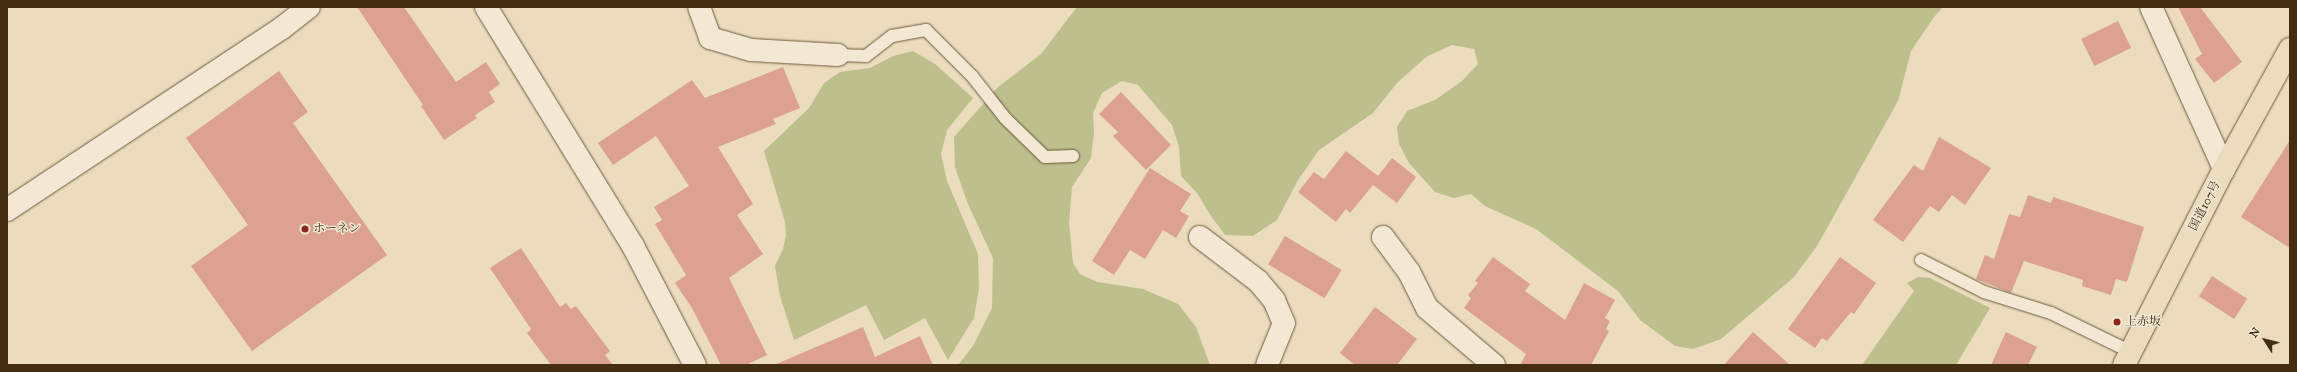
<!DOCTYPE html>
<html>
<head>
<meta charset="utf-8">
<style>
  body { margin:0 }
  #map { position:relative; width:2297px; height:372px; overflow:hidden; background:#ebdcbd; font-family:"IM FELL Great Primer","Noto Serif JP",serif }
  div>[style] { position:absolute }
  [style*='--x'] { left:calc(var(--x)*1px); top:calc(var(--y)*1px); width:calc(var(--w)*1px); rotate:calc(var(--a)*1deg) }
  .green>* { inset:0; background:#bdbf8d }
  .building>* { inset:0; background:#dca191; transform-origin:0 0 }
  .roads { filter:drop-shadow(0 0 1px #6d5a3d) drop-shadow(0 0 1px #6d5a3d) }
  .service>* { height:12px; margin:-6px; padding:0 6px; transform-origin:6px; border-radius:6px; background:#f2e8d4 }
  .minor>* { height:22px; margin:-11px; padding:0 11px; transform-origin:11px; border-radius:11px; background:#f2e8d4 }
  .tertiary>* { height:22px; margin:-11px; padding:0 11px; transform-origin:11px; border-radius:11px; background:#f2e8d4 }
  .trunk>* { height:22px; margin:-11px; padding:0 11px; transform-origin:11px; border-radius:11px; background:#ebdcbd }
  .dots>* { width:11px; height:11px; translate:-50% -50%; box-sizing:border-box; border:2px solid #f2e8d4; border-radius:50% }
  span { translate:-50% -50%; white-space:nowrap; text-align:center; line-height:1.15; -webkit-text-stroke:3px #f2e8d4; paint-order:stroke }
  .street-label { font-size:12px; color:#432e12 }
  .poi-label { font-size:12px; color:#432e12 }
  .left { translate:0 -50%; text-align:left }
  .frame { position:absolute; inset:0; border:8px solid #432e12; pointer-events:none }
  .north { position:absolute; left:2245px; top:320px; width:40px; height:40px; -webkit-text-stroke:3px #f2e8d4; paint-order:stroke; rotate:306deg; font-size:11px; font-weight:700; line-height:16px; text-align:center; color:#432e12 }
  .north::after { content:''; display:block; margin:auto; width:14px; height:18px; background:#432e12; clip-path:polygon(50% 0,100% 100%,50% 72%,0 100%) }
</style>
</head>
<body>
<div id="map">
  <div class="green">
    <div style="clip-path:polygon(1077px 7px,1943px 7px,1934px 17px,1911px 51px,1898px 101px,1817px 246px,1793px 278px,1721px 339px,1693px 349px,1675px 346px,1640px 320px,1618px 291px,1536px 229px,1485px 206px,1471px 194px,1454px 198px,1435px 192px,1409px 163px,1399px 144px,1397px 127px,1407px 111px,1435px 100px,1462px 81px,1478px 64px,1474px 49px,1452px 45px,1426px 57px,1397px 83px,1373px 113px,1319px 150px,1298px 180px,1277px 220px,1253px 236px,1225px 235px,1211px 216px,1197px 193px,1181px 176px,1179px 147px,1172px 125px,1138px 85px,1122px 81px,1102px 93px,1093px 113px,1094px 133px,1091px 158px,1072px 187px,1069px 223px,1073px 263px,1080px 274px,1097px 282px,1143px 289px,1178px 304px,1196px 327px,1210px 365px,958px 365px,973px 346px,992px 308px,993px 258px,967px 202px,955px 167px,954px 137px,998px 87px,1041px 54px)"></div>
    <div style="clip-path:polygon(913px 51px,935px 64px,973px 98px,947px 130px,941px 154px,947px 181px,978px 254px,979px 288px,974px 318px,948px 360px,925px 318px,884px 340px,866px 305px,794px 340px,780px 296px,775px 266px,783px 249px,786px 235px,785px 222px,764px 151px,809px 108px,824px 83px,840px 72px,870px 68px,893px 56px)"></div>
    <div style="clip-path:polygon(1918px 277px,1930px 278px,1990px 308px,1956px 365px,1862px 365px,1914px 291px,1907px 283px)"></div>
  </div>
  <div class="building">
    <div style="clip-path:polygon(357px 7px,404px 7px,456px 82px,486px 62px,500px 84px,489px 92px,495px 102px,475px 115px,477px 118px,444px 140px,421px 106px,423px 105px)"></div>
    <div style="clip-path:polygon(2178px 7px,2200px 7px,2242px 62px,2214px 83px,2195px 59px,2202px 54px)"></div>
    <div style="left:2118px;top:21px;width:30px;height:41px;rotate:64deg"></div>
    <div style="clip-path:polygon(783px 67px,800px 108px,773px 119px,776px 124px,718px 147px,753px 204px,737px 215px,763px 254px,729px 278px,767px 355px,746px 365px,721px 365px,692px 308px,675px 283px,686px 275px,655px 224px,662px 220px,654px 207px,689px 186px,656px 136px,613px 165px,598px 143px,692px 80px,705px 98px)"></div>
    <div style="clip-path:polygon(279px 71px,308px 112px,293px 123px,387px 255px,252px 351px,191px 266px,248px 225px,186px 138px)"></div>
    <div style="clip-path:polygon(1121px 92px,1171px 145px,1146px 170px,1113px 136px,1118px 132px,1099px 114px)"></div>
    <div style="clip-path:polygon(1939px 137px,1991px 168px,1965px 205px,1952px 195px,1939px 212px,1930px 206px,1903px 242px,1873px 220px,1914px 165px,1923px 171px)"></div>
    <div style="clip-path:polygon(2290px 140px,2290px 248px,2241px 217px)"></div>
    <div style="clip-path:polygon(1346px 151px,1378px 176px,1392px 158px,1416px 177px,1397px 203px,1373px 185px,1350px 213px,1346px 209px,1336px 222px,1298px 192px,1314px 172px,1324px 179px)"></div>
    <div style="clip-path:polygon(1150px 168px,1191px 194px,1180px 211px,1189px 216px,1176px 238px,1163px 230px,1145px 259px,1130px 250px,1114px 275px,1092px 261px)"></div>
    <div style="clip-path:polygon(2028px 195px,2051px 203px,2053px 197px,2144px 227px,2127px 282px,2116px 279px,2111px 295px,2082px 286px,2083px 280px,2024px 261px,2011px 293px,1976px 279px,1985px 255px,1994px 259px,2009px 214px,2020px 217px)"></div>
    <div style="left:1285px;top:236px;width:66px;height:33px;rotate:31deg"></div>
    <div style="clip-path:polygon(521px 248px,560px 307px,566px 303px,571px 309px,576px 306px,610px 351px,605px 355px,613px 365px,551px 365px,527px 333px,531px 329px,490px 268px)"></div>
    <div style="clip-path:polygon(1493px 257px,1530px 284px,1525px 291px,1565px 320px,1584px 283px,1615px 300px,1605px 318px,1610px 321px,1606px 329px,1609px 331px,1591px 365px,1520px 365px,1526px 354px,1464px 308px,1471px 298px,1468px 295px,1478px 283px,1475px 281px)"></div>
    <div style="clip-path:polygon(1840px 257px,1876px 283px,1854px 314px,1851px 312px,1827px 341px,1822px 338px,1815px 348px,1788px 329px)"></div>
    <div style="left:2212px;top:276px;width:42px;height:24px;rotate:33deg"></div>
    <div style="clip-path:polygon(1375px 307px,1417px 339px,1397px 365px,1355px 365px,1340px 353px)"></div>
    <div style="clip-path:polygon(863px 327px,875px 357px,920px 336px,933px 365px,774px 365px)"></div>
    <div style="clip-path:polygon(1753px 332px,1790px 365px,1724px 365px)"></div>
    <div style="clip-path:polygon(2006px 332px,2037px 347px,2028px 365px,1991px 365px)"></div>
  </div>
  <div class="roads">
    <div class="service">
      <div style="--x:838;--y:55;--w:28;--a:2"></div>
      <div style="--x:866;--y:56;--w:33;--a:-38"></div>
      <div style="--x:892;--y:36;--w:35;--a:-10"></div>
      <div style="--x:926;--y:30;--w:65;--a:45"></div>
      <div style="--x:972;--y:76;--w:53;--a:51.8"></div>
      <div style="--x:1005;--y:118;--w:56;--a:44.3"></div>
      <div style="--x:1045;--y:157;--w:28;--a:-2"></div>
      <div style="--x:1921;--y:260;--w:71;--a:26.9"></div>
      <div style="--x:1984;--y:292;--w:70;--a:17.4"></div>
      <div style="--x:2051;--y:313;--w:89;--a:26"></div>
    </div>
    <div class="minor">
      <div style="--x:699;--y:7;--w:33;--a:70"></div>
      <div style="--x:710;--y:38;--w:43;--a:16.3"></div>
      <div style="--x:751;--y:50;--w:87;--a:3.3"></div>
      <div style="--x:2151;--y:7;--w:178;--a:65.7"></div>
      <div style="--x:1200;--y:237;--w:73;--a:37.2"></div>
      <div style="--x:1258;--y:281;--w:25;--a:50"></div>
      <div style="--x:1274;--y:300;--w:25;--a:67"></div>
      <div style="--x:1284;--y:323;--w:45;--a:112"></div>
      <div style="--x:1383;--y:237;--w:44;--a:53.4"></div>
      <div style="--x:1409;--y:272;--w:40;--a:63.4"></div>
      <div style="--x:1427;--y:308;--w:88;--a:40.4"></div>
    </div>
    <div class="tertiary">
      <div style="--x:486;--y:7;--w:281;--a:58.4"></div>
      <div style="--x:633;--y:246;--w:134;--a:62.5"></div>
      <div style="--x:7;--y:210;--w:330;--a:-33.5"></div>
      <div style="--x:282;--y:28;--w:34;--a:-38"></div>
    </div>
    <div class="trunk">
      <div style="--x:2124;--y:365;--w:220;--a:-63"></div>
      <div style="--x:2224;--y:169;--w:137;--a:-61.2"></div>
    </div>
  </div>
  <div class="dots">
    <div style="left:305px;top:229px;background:#8f2418"></div>
    <div style="left:2117px;top:322px;background:#8f2418"></div>
  </div>
  <div class="street-label">
    <span style="left:2205px;top:206px;rotate:-63deg">国道107号</span>
  </div>
  <div class="poi-label">
    <span class="left" style="left:313px;top:229px">ホーネン</span>
    <span class="left" style="left:2125px;top:322px">上赤坂</span>
  </div>
  <div class="frame"></div>
  <div class="north">N</div>
</div>
</body>
</html>
